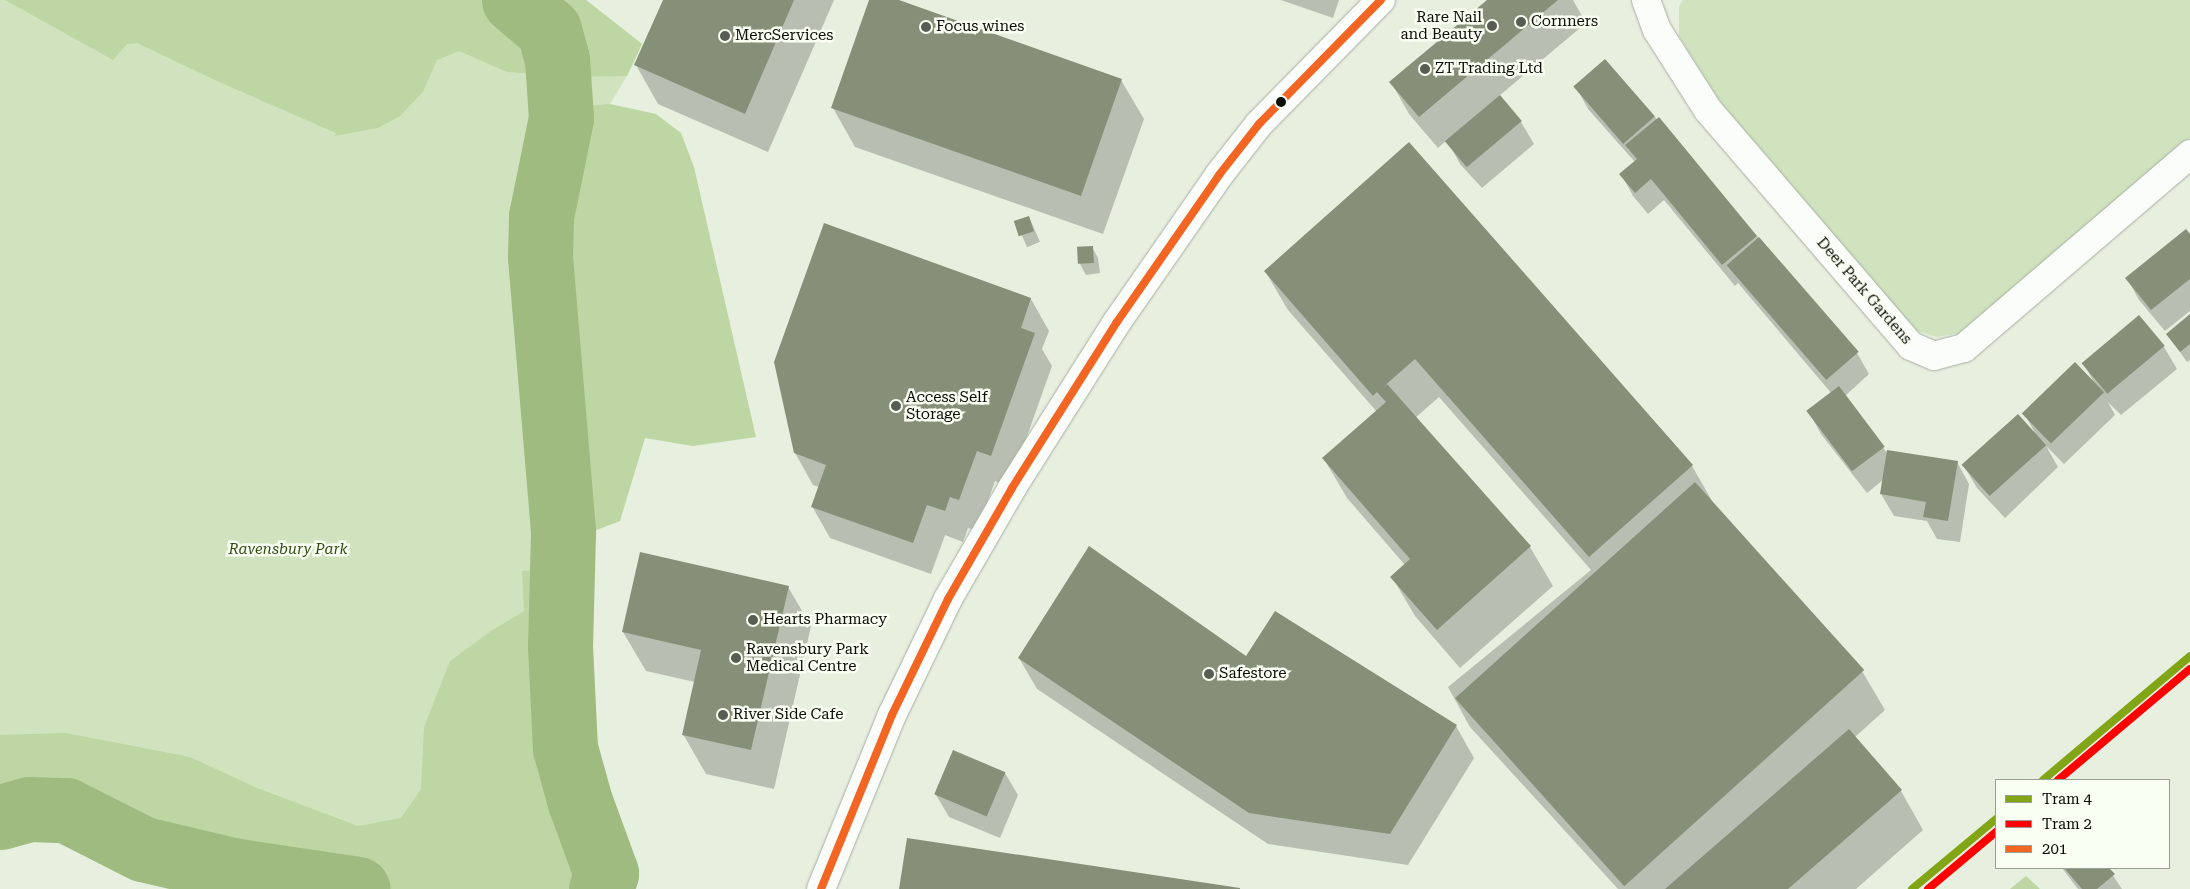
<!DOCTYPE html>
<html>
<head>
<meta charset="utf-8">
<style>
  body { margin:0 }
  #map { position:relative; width:2190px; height:889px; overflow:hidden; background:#e7efdf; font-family:"Roboto Serif",serif }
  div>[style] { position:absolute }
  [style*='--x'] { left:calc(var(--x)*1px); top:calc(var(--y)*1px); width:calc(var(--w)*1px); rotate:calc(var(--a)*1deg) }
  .green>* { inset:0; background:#d0e3be }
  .forest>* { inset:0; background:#bdd6a3 }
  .shadow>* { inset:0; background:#0003; transform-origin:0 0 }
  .river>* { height:65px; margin:-32.5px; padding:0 32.5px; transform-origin:32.5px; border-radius:32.5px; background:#9fbb80 }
  .building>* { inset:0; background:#869078; transform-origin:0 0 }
  .roads { filter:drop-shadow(0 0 1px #a8afa2) drop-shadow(0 0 1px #a8afa2) }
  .minor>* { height:28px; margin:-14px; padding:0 14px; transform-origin:14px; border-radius:14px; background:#fbfdfa }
  .major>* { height:28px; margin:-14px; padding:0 14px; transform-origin:14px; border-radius:14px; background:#fbfdfa }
  .bus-1>* { height:8px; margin:-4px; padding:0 4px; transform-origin:4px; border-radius:4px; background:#f26522 }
  .tram-1>* { height:8px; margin:-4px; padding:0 4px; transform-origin:4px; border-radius:4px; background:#82a516 }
  .tram-2>* { height:8px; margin:-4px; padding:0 4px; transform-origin:4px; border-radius:4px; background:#f00 }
  .dots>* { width:14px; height:14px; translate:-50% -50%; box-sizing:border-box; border:2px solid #f9fff3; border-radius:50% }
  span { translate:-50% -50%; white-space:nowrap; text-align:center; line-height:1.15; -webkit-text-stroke:5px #f9fff3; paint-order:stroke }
  .poi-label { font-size:15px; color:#0a0e06 }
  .right { translate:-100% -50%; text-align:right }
  .left { translate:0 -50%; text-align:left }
  .street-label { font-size:15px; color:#0a0e06 }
  .park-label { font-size:15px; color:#344c14; font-style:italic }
  .legend { position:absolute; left:1995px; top:779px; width:175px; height:90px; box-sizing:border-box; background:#f9fff3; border:1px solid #999f94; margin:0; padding:6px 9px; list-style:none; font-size:15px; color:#0a0e06 }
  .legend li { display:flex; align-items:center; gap:10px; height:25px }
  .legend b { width:25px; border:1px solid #999f94 }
</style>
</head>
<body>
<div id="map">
  <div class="green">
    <div style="clip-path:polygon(0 0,586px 0,642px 44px,627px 76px,610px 104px,577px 106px,551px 252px,576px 538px,571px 644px,576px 748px,618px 872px,614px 889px,290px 889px,238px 882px,129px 854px,68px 821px,36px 817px,0 827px)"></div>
    <div style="clip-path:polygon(1683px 0,2190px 0,2190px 138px,1960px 333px,1937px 337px,1914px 330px,1718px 99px,1679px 36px,1679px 6px)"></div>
  </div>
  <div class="forest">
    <div style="clip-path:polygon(5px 0,586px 0,642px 44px,627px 76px,572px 77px,507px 72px,459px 51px,437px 60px,423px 92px,400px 116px,378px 128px,335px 136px,336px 133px,217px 81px,137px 43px,127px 44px,113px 60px)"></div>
    <div style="clip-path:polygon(610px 104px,656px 114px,681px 133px,694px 167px,756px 437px,693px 446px,645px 438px,620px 521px,576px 538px,551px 252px,555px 211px,577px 106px)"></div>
    <div style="clip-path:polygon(543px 553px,577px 553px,571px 644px,576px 748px,618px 872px,614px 889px,290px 889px,238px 882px,129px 854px,68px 821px,36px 817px,0 827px,0 735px,66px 733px,190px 757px,257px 788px,358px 826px,401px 818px,421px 789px,424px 727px,450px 661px,491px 631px,524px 611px,522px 571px,543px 570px)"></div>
    <div style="clip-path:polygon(2026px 876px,2040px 889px,2010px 889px)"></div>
  </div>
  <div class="shadow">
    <div style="clip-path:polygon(664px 0,834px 0,768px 152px,658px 104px,636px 65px)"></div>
    <div style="clip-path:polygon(870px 0,895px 0,1121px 80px,1144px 119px,1103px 234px,855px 147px,833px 108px)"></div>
    <div style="clip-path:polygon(1281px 0,1339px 0,1333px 18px)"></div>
    <div style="clip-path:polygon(1488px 0,1573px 0,1586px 23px,1499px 96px,1521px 122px,1534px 144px,1482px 188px,1460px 164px,1447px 140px,1438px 148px,1409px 114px,1391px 82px)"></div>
    <div style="clip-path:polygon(1576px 87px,1654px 116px,1857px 353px,1869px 374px,1845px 396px,1887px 453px,1957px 462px,1969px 484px,1960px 542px,1937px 539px,1927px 521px,1894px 516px,1881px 494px,1883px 480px,1867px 493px,1821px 434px,1809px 412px,1832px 394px,1738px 283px,1735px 286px,1664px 200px,1648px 214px,1633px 196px,1621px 174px,1635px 162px,1588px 109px)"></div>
    <div style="left:1029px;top:217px;width:27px;height:14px;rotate:66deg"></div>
    <div style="clip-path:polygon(825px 225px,1031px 299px,1049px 331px,1042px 349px,1052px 366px,1009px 487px,995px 481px,977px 531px,968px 528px,963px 542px,945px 535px,931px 574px,830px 538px,812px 506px,819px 487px,813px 485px,795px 453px)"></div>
    <div style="clip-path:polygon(2190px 236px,2190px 311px,2165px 331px,2139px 300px,2127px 278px)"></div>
    <div style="clip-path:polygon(1092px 247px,1098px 258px,1100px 273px,1086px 275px,1080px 264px)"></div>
    <div style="clip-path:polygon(1265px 271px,1692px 466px,1715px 506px,1862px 671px,1885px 710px,1855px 737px,1901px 791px,1923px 830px,1856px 889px,1618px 889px,1470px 727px,1448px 687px,1591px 570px,1439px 397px,1415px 418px,1530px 547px,1553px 586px,1460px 668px,1415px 616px,1392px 577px,1405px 565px,1347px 498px,1324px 459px,1377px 412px,1288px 310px)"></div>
    <div style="clip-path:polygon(2190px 316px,2190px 360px,2187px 362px,2168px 335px)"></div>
    <div style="clip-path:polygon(2139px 317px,2164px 347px,2177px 369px,2121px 415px,2108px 402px,2115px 415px,2064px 464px,2046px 446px,2058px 467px,2005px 518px,1977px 488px,1964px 466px,2035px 433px,2024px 413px,2095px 384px,2083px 363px)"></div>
    <div style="clip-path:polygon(788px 587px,811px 626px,774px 789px,706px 774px,683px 734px,695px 682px,646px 671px,623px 632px)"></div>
    <div style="clip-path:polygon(1019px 658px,1456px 726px,1474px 758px,1408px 865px,1268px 844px,1037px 689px)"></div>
    <div style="clip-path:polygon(1005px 773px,1018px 795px,1000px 838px,949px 817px,936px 795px)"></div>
    <div style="clip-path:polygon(2062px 868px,2108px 868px,2122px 889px,2078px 889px)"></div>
  </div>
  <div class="river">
    <div style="--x:514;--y:0;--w:46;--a:40.6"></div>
    <div style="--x:549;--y:30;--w:30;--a:75"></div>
    <div style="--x:557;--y:59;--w:59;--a:86.1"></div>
    <div style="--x:561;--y:118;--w:100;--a:101.5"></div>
    <div style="--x:541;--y:216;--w:41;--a:91.4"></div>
    <div style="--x:540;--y:257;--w:277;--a:85.2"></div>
    <div style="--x:563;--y:533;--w:113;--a:91.5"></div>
    <div style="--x:560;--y:646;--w:102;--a:87.2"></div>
    <div style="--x:565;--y:748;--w:56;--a:74.5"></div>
    <div style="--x:580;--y:802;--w:76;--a:69.9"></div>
    <div style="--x:606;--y:873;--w:17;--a:107"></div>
    <div style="--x:0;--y:817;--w:31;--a:-15"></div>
    <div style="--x:30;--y:809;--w:36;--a:2"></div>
    <div style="--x:66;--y:810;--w:86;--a:26.9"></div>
    <div style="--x:143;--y:849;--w:91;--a:13.3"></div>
    <div style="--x:232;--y:870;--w:127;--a:8.6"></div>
  </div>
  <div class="building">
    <div style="clip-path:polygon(663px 0,794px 0,745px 114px,634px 65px)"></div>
    <div style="clip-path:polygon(869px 0,899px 0,1122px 79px,1081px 196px,831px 108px)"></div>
    <div style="clip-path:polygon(1487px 0,1558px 0,1419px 117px,1389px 82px)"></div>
    <div style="left:1605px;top:59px;width:76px;height:42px;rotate:49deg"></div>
    <div style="left:1500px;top:95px;width:34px;height:72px;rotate:50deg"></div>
    <div style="clip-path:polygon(1659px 117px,1757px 236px,1722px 265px,1651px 179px,1635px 193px,1619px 174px,1637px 159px,1625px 145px)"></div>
    <div style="clip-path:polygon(1409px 142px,1693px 465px,1589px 557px,1415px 359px,1382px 388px,1387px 384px,1531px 546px,1437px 630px,1390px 577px,1410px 559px,1322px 458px,1386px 402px,1377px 392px,1373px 396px,1264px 271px)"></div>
    <div style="left:1029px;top:216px;width:16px;height:16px;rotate:72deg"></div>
    <div style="clip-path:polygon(824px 223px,1031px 298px,1021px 328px,1035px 333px,991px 456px,977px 451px,959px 500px,950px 497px,945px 511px,927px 505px,913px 543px,811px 507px,826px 465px,794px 453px,774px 362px)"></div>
    <div style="clip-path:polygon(2186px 229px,2190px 234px,2190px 279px,2151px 310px,2125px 278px)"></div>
    <div style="left:1759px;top:237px;width:152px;height:43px;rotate:49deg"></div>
    <div style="left:1093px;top:246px;width:17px;height:16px;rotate:87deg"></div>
    <div style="clip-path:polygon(2190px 314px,2190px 344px,2180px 352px,2166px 334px)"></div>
    <div style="left:2139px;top:315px;width:40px;height:75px;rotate:50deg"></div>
    <div style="left:2075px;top:362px;width:42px;height:74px;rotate:46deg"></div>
    <div style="left:1839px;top:386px;width:76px;height:41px;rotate:53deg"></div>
    <div style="left:2018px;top:414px;width:42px;height:76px;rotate:48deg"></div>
    <div style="clip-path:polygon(1887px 450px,1958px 461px,1948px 521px,1923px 517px,1926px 502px,1880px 494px)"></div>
    <div style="left:1695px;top:482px;width:253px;height:323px;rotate:48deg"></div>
    <div style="clip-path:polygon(1089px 546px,1246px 656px,1275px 611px,1457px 725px,1390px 834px,1249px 813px,1018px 658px)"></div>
    <div style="clip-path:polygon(640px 552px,789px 586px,751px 750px,682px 735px,701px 650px,622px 632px)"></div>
    <div style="clip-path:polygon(1849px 729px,1902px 790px,1788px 889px,1665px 889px)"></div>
    <div style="left:953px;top:750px;width:57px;height:48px;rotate:23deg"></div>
    <div style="clip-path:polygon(907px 838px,1240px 888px,1240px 889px,899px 889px)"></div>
    <div style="clip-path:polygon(2064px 868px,2109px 868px,2115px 874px,2097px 889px,2082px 889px)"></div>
  </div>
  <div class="roads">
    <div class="minor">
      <div style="--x:1646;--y:0;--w:32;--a:70"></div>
      <div style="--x:1657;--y:30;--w:95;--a:57.5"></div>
      <div style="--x:1708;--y:110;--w:311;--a:49.3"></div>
      <div style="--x:1911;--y:346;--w:25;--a:23"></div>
      <div style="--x:1934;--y:356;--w:31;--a:-15"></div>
      <div style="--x:1964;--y:348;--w:298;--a:-40.6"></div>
    </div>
    <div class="major">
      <div style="--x:821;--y:889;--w:188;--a:-67.8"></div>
      <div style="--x:892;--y:715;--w:129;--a:-64.2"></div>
      <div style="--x:948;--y:599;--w:128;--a:-60"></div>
      <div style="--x:1012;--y:488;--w:196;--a:-57.7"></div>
      <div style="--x:1117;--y:322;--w:179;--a:-55.2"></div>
      <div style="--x:1219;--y:175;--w:65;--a:-51.9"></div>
      <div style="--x:1259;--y:124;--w:174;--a:-45.5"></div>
    </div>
  </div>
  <div class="bus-1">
    <div style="--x:821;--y:889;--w:188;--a:-67.8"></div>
    <div style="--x:892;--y:715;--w:129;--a:-64.2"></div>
    <div style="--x:948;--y:599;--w:128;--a:-60"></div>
    <div style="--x:1012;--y:488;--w:196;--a:-57.7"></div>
    <div style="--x:1117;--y:322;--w:179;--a:-55.2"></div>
    <div style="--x:1219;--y:175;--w:65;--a:-51.9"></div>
    <div style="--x:1259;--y:124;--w:174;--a:-45.5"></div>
  </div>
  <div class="tram-1">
    <div style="--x:2043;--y:780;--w:192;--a:-40.1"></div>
    <div style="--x:1912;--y:889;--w:109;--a:-39.8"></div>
  </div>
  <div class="tram-2">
    <div style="--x:2058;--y:780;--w:172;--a:-40.1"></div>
    <div style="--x:1928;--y:889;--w:89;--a:-40"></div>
  </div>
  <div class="dots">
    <div style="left:1521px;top:22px;background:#575d52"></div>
    <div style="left:1492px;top:26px;background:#575d52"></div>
    <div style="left:926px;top:27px;background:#575d52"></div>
    <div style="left:725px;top:36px;background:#575d52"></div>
    <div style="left:1425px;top:69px;background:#575d52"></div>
    <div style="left:1281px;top:102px;background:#0a0e06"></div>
    <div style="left:896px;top:406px;background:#575d52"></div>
    <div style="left:753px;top:620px;background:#575d52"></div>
    <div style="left:736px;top:658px;background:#575d52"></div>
    <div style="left:1209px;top:674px;background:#575d52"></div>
    <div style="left:723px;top:715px;background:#575d52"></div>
  </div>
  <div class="poi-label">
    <span class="right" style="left:1482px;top:26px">Rare Nail<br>and Beauty</span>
    <span class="left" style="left:1531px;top:22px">Cornners</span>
    <span class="left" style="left:936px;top:27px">Focus wines</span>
    <span class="left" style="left:735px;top:36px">MercServices</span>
    <span class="left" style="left:1435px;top:69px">ZT Trading Ltd</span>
    <span class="left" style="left:906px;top:406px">Access Self<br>Storage</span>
    <span class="left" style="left:763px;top:620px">Hearts Pharmacy</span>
    <span class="left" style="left:746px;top:658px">Ravensbury Park<br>Medical Centre</span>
    <span class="left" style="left:1219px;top:674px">Safestore</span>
    <span class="left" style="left:733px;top:715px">River Side Cafe</span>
  </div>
  <div class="street-label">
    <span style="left:1864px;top:291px;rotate:49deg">Deer Park Gardens</span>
  </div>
  <div class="park-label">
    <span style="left:288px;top:550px">Ravensbury Park</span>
  </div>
  <ul class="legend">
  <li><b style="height:6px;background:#82a516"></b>Tram 4</li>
  <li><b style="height:6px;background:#f00"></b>Tram 2</li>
  <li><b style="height:6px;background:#f26522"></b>201</li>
  </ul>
</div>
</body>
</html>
